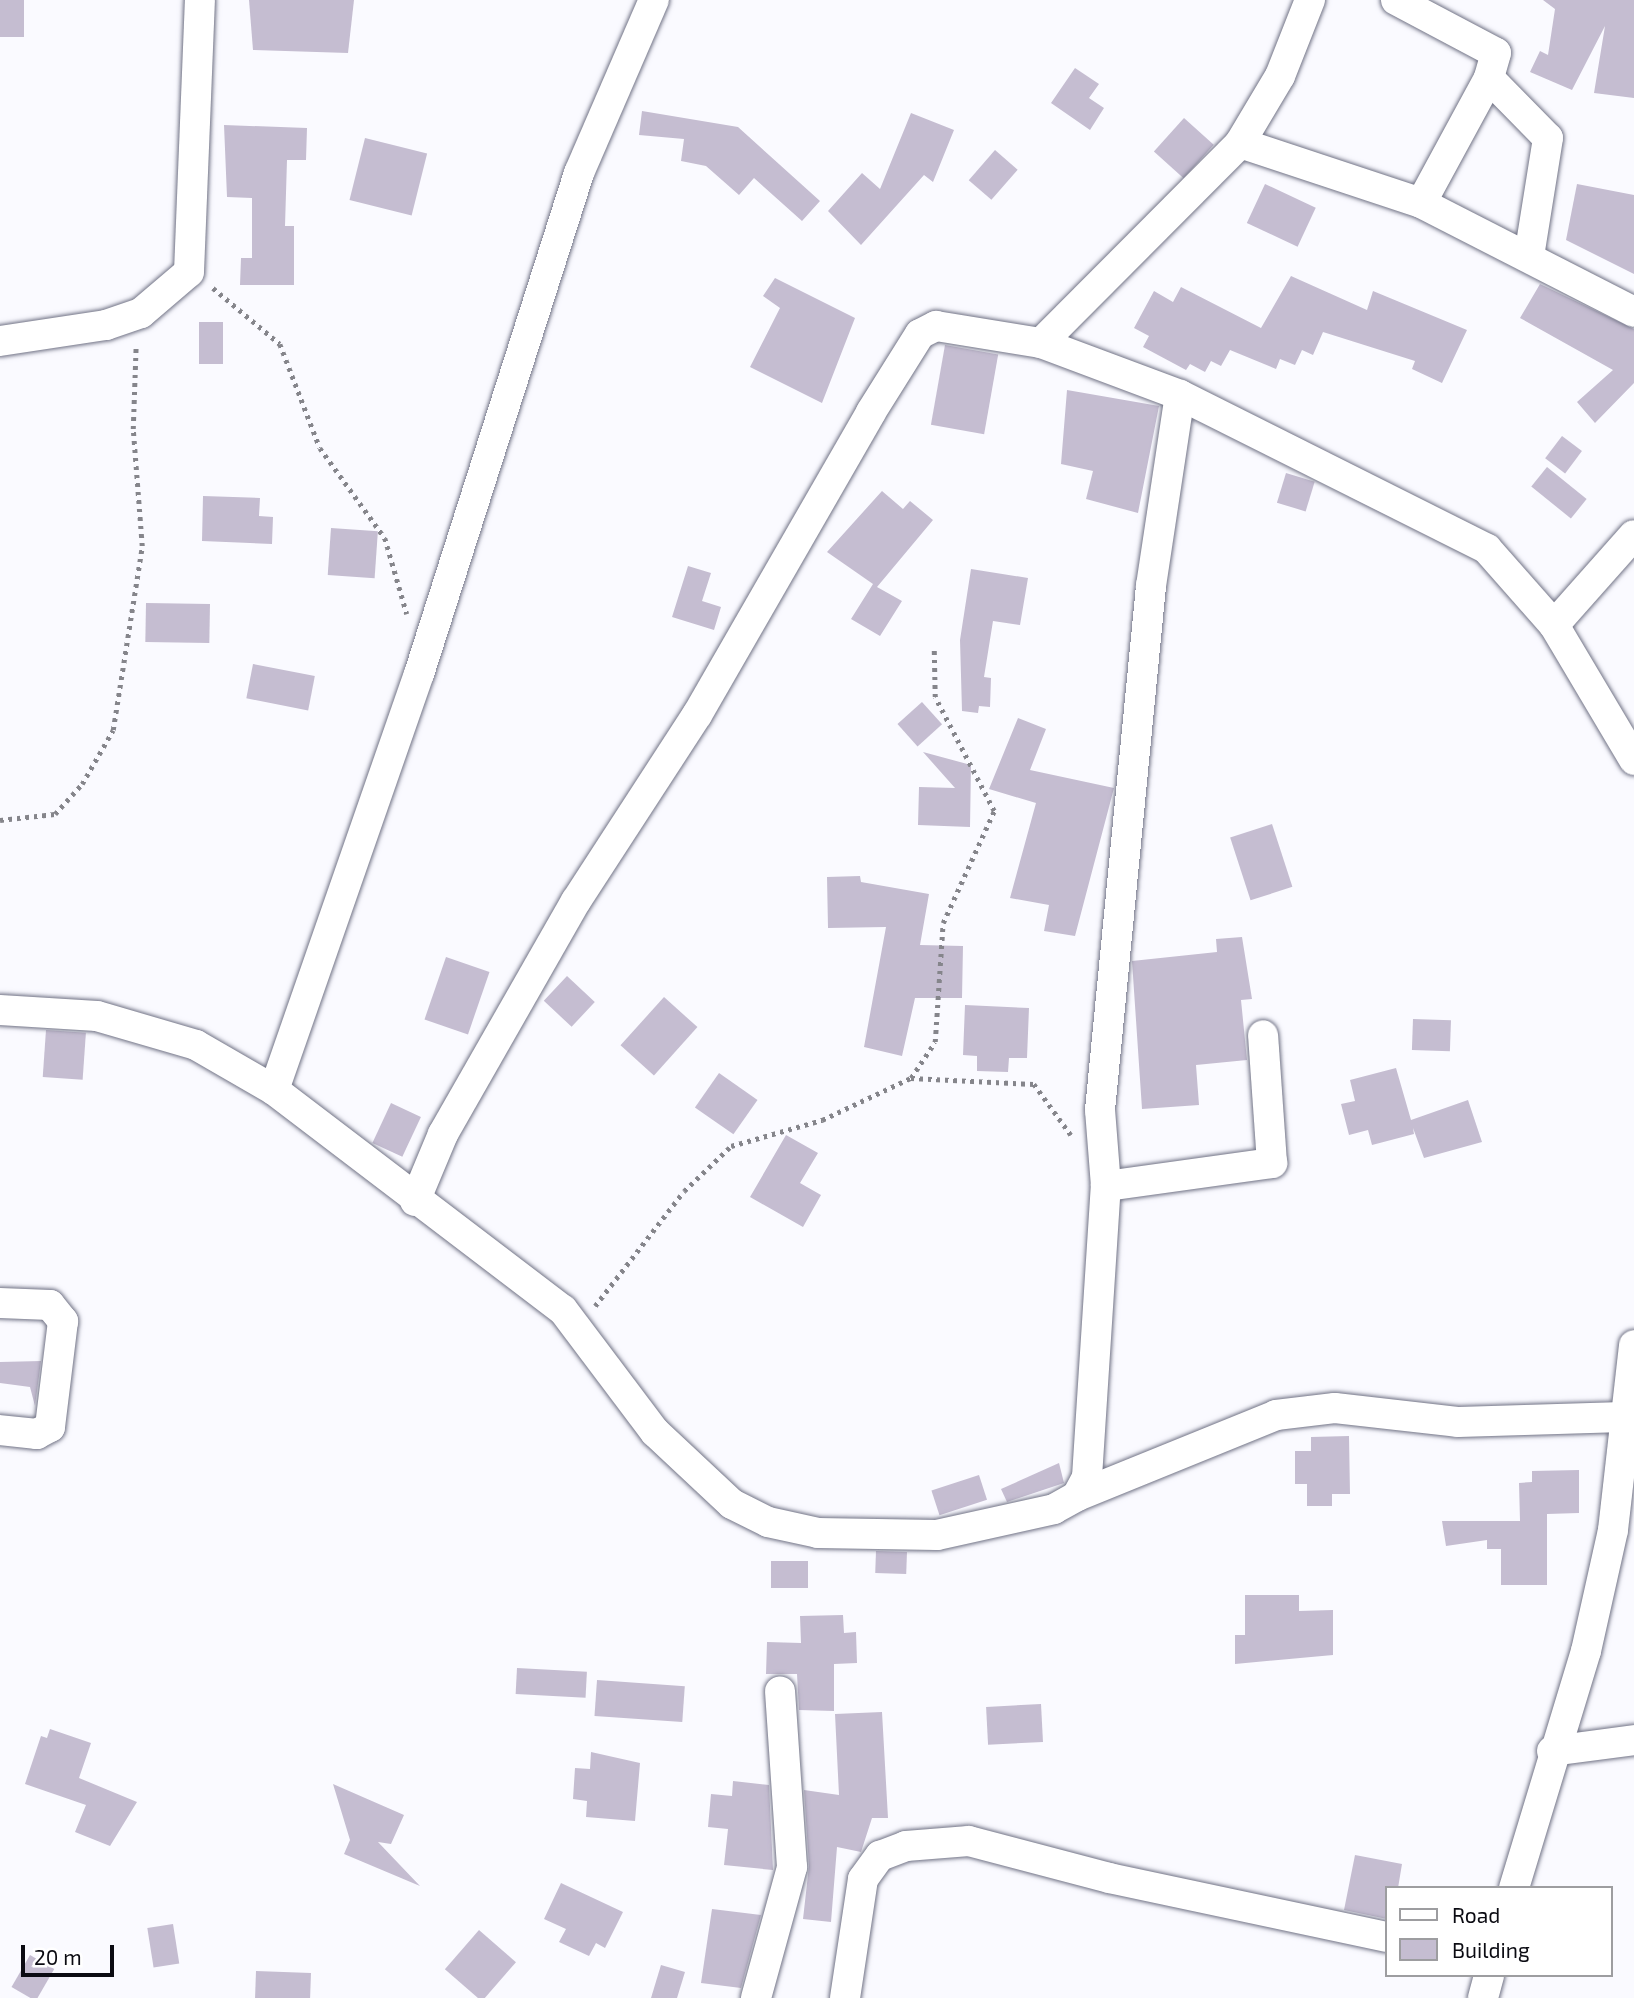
<!DOCTYPE html>
<html>
<head>
<meta charset="utf-8">
<style>
  body { margin:0 }
  #map { position:relative; width:1634px; height:1998px; overflow:hidden; background:#fafaff; font-family:"Exo 2",sans-serif }
  div>[style] { position:absolute }
  [style*='--x'] { left:calc(var(--x)*1px); top:calc(var(--y)*1px); width:calc(var(--w)*1px); rotate:calc(var(--a)*1deg) }
  .building>* { inset:0; background:#c5bdd1; transform-origin:0 0 }
  .path>* { height:4.5px; margin-top:-2.25px; transform-origin:0; background:repeating-linear-gradient(90deg,#85858b 0 3.5px,transparent 0 8.5px) }
  .roads { filter:drop-shadow(0 0 2px #717386) drop-shadow(0 0 2px #717386) }
  .street>* { height:30px; margin:-15px; padding:0 15px; transform-origin:15px; border-radius:15px; background:#fff }
  span { translate:-50% -50%; white-space:nowrap; text-align:center; line-height:1.15; -webkit-text-stroke:5px #fff; paint-order:stroke }
  .legend { position:absolute; left:1385px; top:1886px; width:228px; height:91px; box-sizing:border-box; background:#fff; border:2px solid #9d9da0; margin:0; padding:9px 12px; list-style:none; font-size:21px; color:#0b0b12 }
  .legend li { display:flex; align-items:center; gap:14px; height:35px }
  .legend b { width:35px; border:2px solid #9d9da0 }
  .scale { position:absolute; left:21px; top:1945px; width:93px; height:32px; box-sizing:border-box; border:4px solid #0b0b12; border-top:0; padding-left:9px; font-size:21px; line-height:24px; white-space:nowrap; color:#0b0b12; -webkit-text-stroke:5px #fff; paint-order:stroke }
</style>
</head>
<body>
<div id="map">
  <div class="building">
    <div style="left:0;top:0;width:24px;height:37px"></div>
    <div style="clip-path:polygon(249px 0,354px 0,348px 53px,253px 50px)"></div>
    <div style="clip-path:polygon(1543px 0,1634px 0,1634px 98px,1594px 93px,1605px 26px,1572px 90px,1530px 72px,1540px 51px,1548px 55px,1555px 9px)"></div>
    <div style="clip-path:polygon(1075px 68px,1099px 84px,1089px 98px,1104px 108px,1090px 130px,1051px 103px)"></div>
    <div style="clip-path:polygon(642px 111px,738px 127px,820px 201px,802px 221px,754px 178px,739px 195px,706px 166px,681px 161px,684px 139px,639px 135px)"></div>
    <div style="clip-path:polygon(911px 113px,954px 130px,933px 182px,924px 175px,861px 245px,828px 211px,862px 173px,880px 189px)"></div>
    <div style="left:1184px;top:118px;width:40px;height:45px;rotate:42deg"></div>
    <div style="clip-path:polygon(224px 125px,307px 128px,306px 160px,287px 160px,285px 226px,294px 226px,294px 285px,240px 285px,241px 258px,252px 258px,252px 198px,227px 197px)"></div>
    <div style="left:365px;top:138px;width:64px;height:64px;rotate:14deg"></div>
    <div style="left:995px;top:150px;width:30px;height:40px;rotate:41deg"></div>
    <div style="left:1265px;top:184px;width:56px;height:43px;rotate:25deg"></div>
    <div style="clip-path:polygon(1577px 184px,1634px 195px,1634px 274px,1566px 240px)"></div>
    <div style="clip-path:polygon(1291px 276px,1367px 310px,1373px 291px,1467px 330px,1442px 383px,1412px 369px,1415px 361px,1323px 332px,1313px 355px,1302px 350px,1295px 365px,1280px 359px,1276px 369px,1230px 350px,1221px 366px,1211px 361px,1205px 372px,1190px 364px,1186px 370px,1143px 347px,1149px 336px,1134px 328px,1154px 291px,1173px 302px,1181px 287px,1261px 328px)"></div>
    <div style="clip-path:polygon(775px 278px,855px 318px,822px 403px,750px 367px,780px 308px,763px 296px)"></div>
    <div style="clip-path:polygon(1540px 284px,1634px 329px,1634px 383px,1595px 423px,1577px 402px,1613px 370px,1520px 318px)"></div>
    <div style="left:199px;top:322px;width:24px;height:42px"></div>
    <div style="left:945px;top:345px;width:54px;height:81px;rotate:10deg"></div>
    <div style="clip-path:polygon(1067px 390px,1159px 406px,1138px 513px,1086px 499px,1093px 471px,1061px 464px)"></div>
    <div style="left:1562px;top:436px;width:25px;height:28px;rotate:37deg"></div>
    <div style="left:1547px;top:467px;width:51px;height:25px;rotate:39deg"></div>
    <div style="left:1286px;top:473px;width:30px;height:31px;rotate:17deg"></div>
    <div style="clip-path:polygon(882px 491px,903px 509px,910px 501px,933px 520px,877px 587px,902px 601px,880px 636px,851px 619px,873px 584px,827px 552px)"></div>
    <div style="clip-path:polygon(203px 496px,260px 498px,259px 516px,273px 517px,272px 544px,202px 541px)"></div>
    <div style="left:331px;top:528px;width:47px;height:47px;rotate:4deg"></div>
    <div style="clip-path:polygon(688px 566px,711px 573px,702px 601px,721px 607px,714px 630px,672px 617px)"></div>
    <div style="clip-path:polygon(971px 569px,1028px 578px,1020px 625px,993px 621px,984px 677px,991px 678px,990px 707px,979px 706px,978px 713px,962px 711px,960px 640px)"></div>
    <div style="left:146px;top:603px;width:64px;height:39px;rotate:1deg"></div>
    <div style="left:253px;top:664px;width:63px;height:35px;rotate:11deg"></div>
    <div style="left:922px;top:702px;width:30px;height:33px;rotate:48deg"></div>
    <div style="clip-path:polygon(1018px 718px,1046px 729px,1030px 770px,1114px 788px,1075px 936px,1044px 931px,1049px 905px,1010px 898px,1036px 803px,989px 789px)"></div>
    <div style="clip-path:polygon(923px 752px,971px 765px,970px 827px,918px 825px,919px 787px,955px 788px)"></div>
    <div style="left:1272px;top:824px;width:66px;height:44px;rotate:72deg"></div>
    <div style="clip-path:polygon(860px 876px,861px 882px,929px 894px,920px 945px,963px 946px,962px 998px,915px 998px,902px 1056px,864px 1047px,886px 927px,828px 928px,827px 877px)"></div>
    <div style="clip-path:polygon(1242px 937px,1252px 999px,1241px 1000px,1247px 1060px,1196px 1065px,1199px 1105px,1142px 1109px,1132px 961px,1217px 952px,1216px 939px)"></div>
    <div style="left:446px;top:957px;width:46px;height:66px;rotate:19deg"></div>
    <div style="left:567px;top:976px;width:38px;height:34px;rotate:43deg"></div>
    <div style="left:664px;top:997px;width:45px;height:65px;rotate:42deg"></div>
    <div style="clip-path:polygon(965px 1005px,1029px 1008px,1027px 1058px,1009px 1058px,1008px 1072px,977px 1071px,977px 1056px,963px 1055px)"></div>
    <div style="left:1413px;top:1019px;width:38px;height:31px;rotate:2deg"></div>
    <div style="left:46px;top:1030px;width:40px;height:47px;rotate:4deg"></div>
    <div style="clip-path:polygon(1396px 1068px,1411px 1120px,1468px 1100px,1482px 1142px,1424px 1158px,1413px 1128px,1414px 1134px,1372px 1145px,1368px 1130px,1349px 1135px,1341px 1104px,1355px 1101px,1350px 1080px)"></div>
    <div style="left:719px;top:1073px;width:47px;height:42px;rotate:35deg"></div>
    <div style="left:391px;top:1103px;width:33px;height:44px;rotate:25deg"></div>
    <div style="clip-path:polygon(786px 1135px,818px 1153px,800px 1183px,821px 1195px,803px 1227px,750px 1197px)"></div>
    <div style="clip-path:polygon(41px 1361px,35px 1406px,30px 1387px,0 1383px,0 1362px)"></div>
    <div style="clip-path:polygon(1349px 1436px,1350px 1494px,1332px 1494px,1332px 1506px,1307px 1506px,1307px 1484px,1295px 1484px,1295px 1451px,1311px 1451px,1311px 1437px)"></div>
    <div style="clip-path:polygon(1059px 1463px,1064px 1483px,1007px 1502px,1001px 1489px)"></div>
    <div style="clip-path:polygon(1579px 1470px,1579px 1513px,1547px 1514px,1547px 1585px,1501px 1585px,1501px 1549px,1487px 1549px,1487px 1540px,1446px 1546px,1442px 1521px,1520px 1521px,1519px 1483px,1532px 1482px,1532px 1471px)"></div>
    <div style="left:979px;top:1475px;width:26px;height:50px;rotate:72deg"></div>
    <div style="left:876px;top:1551px;width:31px;height:22px;rotate:2deg"></div>
    <div style="left:771px;top:1561px;width:37px;height:27px"></div>
    <div style="clip-path:polygon(1245px 1595px,1299px 1595px,1299px 1611px,1333px 1610px,1333px 1655px,1235px 1664px,1235px 1635px,1245px 1635px)"></div>
    <div style="clip-path:polygon(843px 1615px,844px 1633px,856px 1632px,857px 1663px,834px 1664px,834px 1711px,799px 1710px,797px 1674px,766px 1674px,767px 1642px,801px 1643px,800px 1616px)"></div>
    <div style="left:517px;top:1668px;width:70px;height:26px;rotate:3deg"></div>
    <div style="left:597px;top:1680px;width:88px;height:36px;rotate:4deg"></div>
    <div style="left:1041px;top:1704px;width:38px;height:55px;rotate:87deg"></div>
    <div style="clip-path:polygon(882px 1712px,888px 1818px,872px 1818px,861px 1852px,837px 1847px,831px 1922px,803px 1919px,809px 1866px,804px 1790px,839px 1795px,835px 1714px)"></div>
    <div style="clip-path:polygon(50px 1729px,91px 1743px,79px 1778px,137px 1802px,110px 1846px,75px 1832px,86px 1805px,25px 1784px,41px 1736px,47px 1738px)"></div>
    <div style="clip-path:polygon(591px 1752px,640px 1763px,635px 1821px,586px 1817px,587px 1801px,573px 1799px,575px 1768px,590px 1769px)"></div>
    <div style="clip-path:polygon(733px 1781px,769px 1785px,773px 1870px,724px 1865px,728px 1829px,708px 1827px,711px 1794px,732px 1796px)"></div>
    <div style="clip-path:polygon(333px 1784px,404px 1815px,391px 1844px,378px 1842px,420px 1886px,344px 1854px,350px 1840px)"></div>
    <div style="clip-path:polygon(1355px 1855px,1402px 1864px,1398px 1888px,1387px 1888px,1387px 1919px,1344px 1910px)"></div>
    <div style="clip-path:polygon(561px 1883px,623px 1912px,605px 1948px,596px 1943px,589px 1956px,559px 1942px,566px 1929px,544px 1919px)"></div>
    <div style="clip-path:polygon(712px 1909px,761px 1915px,741px 1988px,701px 1983px)"></div>
    <div style="left:173px;top:1924px;width:40px;height:26px;rotate:81deg"></div>
    <div style="left:479px;top:1930px;width:49px;height:52px;rotate:41deg"></div>
    <div style="left:30px;top:1955px;width:28px;height:37px;rotate:30deg"></div>
    <div style="clip-path:polygon(661px 1965px,685px 1972px,677px 1998px,651px 1998px)"></div>
    <div style="left:256px;top:1971px;width:55px;height:27px;rotate:2deg"></div>
  </div>
  <div class="path">
    <div style="--x:213;--y:288;--w:87;--a:39.9"></div>
    <div style="--x:280;--y:344;--w:111;--a:69"></div>
    <div style="--x:320;--y:448;--w:111;--a:54.2"></div>
    <div style="--x:385;--y:538;--w:79;--a:73.9"></div>
    <div style="--x:0;--y:820;--w:55;--a:-6.2"></div>
    <div style="--x:55;--y:814;--w:40;--a:-48"></div>
    <div style="--x:82;--y:784;--w:62;--a:-60.1"></div>
    <div style="--x:113;--y:730;--w:186;--a:-81"></div>
    <div style="--x:142;--y:546;--w:117;--a:-94.4"></div>
    <div style="--x:133;--y:429;--w:84;--a:-88"></div>
    <div style="--x:911;--y:1078;--w:123;--a:2.8"></div>
    <div style="--x:1034;--y:1084;--w:63;--a:54"></div>
    <div style="--x:595;--y:1306;--w:145;--a:-52.3"></div>
    <div style="--x:684;--y:1191;--w:65;--a:-43.8"></div>
    <div style="--x:731;--y:1146;--w:95;--a:-15.9"></div>
    <div style="--x:822;--y:1120;--w:98;--a:-25.3"></div>
    <div style="--x:911;--y:1078;--w:43;--a:-56.3"></div>
    <div style="--x:935;--y:1042;--w:119;--a:-86.2"></div>
    <div style="--x:943;--y:923;--w:123;--a:-65.5"></div>
    <div style="--x:994;--y:811;--w:128;--a:-117.4"></div>
    <div style="--x:935;--y:697;--w:48;--a:-91.2"></div>
  </div>
  <div class="roads">
    <div class="street">
      <div style="--x:1396;--y:0;--w:113;--a:27.9"></div>
      <div style="--x:1496;--y:53;--w:26;--a:106"></div>
      <div style="--x:1489;--y:78;--w:142;--a:118.5"></div>
      <div style="--x:1489;--y:78;--w:84;--a:45.5"></div>
      <div style="--x:1548;--y:138;--w:120;--a:99.1"></div>
      <div style="--x:1240;--y:143;--w:191;--a:18.3"></div>
      <div style="--x:1421;--y:203;--w:239;--a:27.1"></div>
      <div style="--x:0;--y:341;--w:107;--a:-8.6"></div>
      <div style="--x:106;--y:325;--w:37;--a:-19"></div>
      <div style="--x:141;--y:313;--w:63;--a:-40.5"></div>
      <div style="--x:189;--y:272;--w:272;--a:-87.7"></div>
      <div style="--x:1041;--y:343;--w:282;--a:-45.1"></div>
      <div style="--x:1240;--y:143;--w:78;--a:-59.2"></div>
      <div style="--x:1280;--y:76;--w:82;--a:-68.5"></div>
      <div style="--x:1554;--y:625;--w:120;--a:-48.4"></div>
      <div style="--x:0;--y:1010;--w:97;--a:3.5"></div>
      <div style="--x:97;--y:1016;--w:103;--a:16.3"></div>
      <div style="--x:196;--y:1045;--w:90;--a:30"></div>
      <div style="--x:274;--y:1090;--w:363;--a:37.3"></div>
      <div style="--x:563;--y:1310;--w:153;--a:53"></div>
      <div style="--x:655;--y:1432;--w:105;--a:43.1"></div>
      <div style="--x:732;--y:1504;--w:40;--a:26.6"></div>
      <div style="--x:768;--y:1522;--w:51;--a:12.4"></div>
      <div style="--x:818;--y:1533;--w:119;--a:1"></div>
      <div style="--x:937;--y:1535;--w:120;--a:-12.5"></div>
      <div style="--x:1054;--y:1509;--w:26;--a:-29"></div>
      <div style="--x:1077;--y:1496;--w:21;--a:-62"></div>
      <div style="--x:1087;--y:1477;--w:292;--a:-86.3"></div>
      <div style="--x:1106;--y:1186;--w:76;--a:-94.5"></div>
      <div style="--x:1100;--y:1110;--w:526;--a:-84.44"></div>
      <div style="--x:1151;--y:586;--w:193;--a:-81.4"></div>
      <div style="--x:274;--y:1090;--w:441;--a:-70.8"></div>
      <div style="--x:419;--y:674;--w:526;--a:-72.29"></div>
      <div style="--x:579;--y:173;--w:189;--a:-66.6"></div>
      <div style="--x:1106;--y:1186;--w:168;--a:-7.9"></div>
      <div style="--x:1272;--y:1163;--w:128;--a:-94"></div>
      <div style="--x:415;--y:1201;--w:73;--a:-67.3"></div>
      <div style="--x:443;--y:1134;--w:268;--a:-60.3"></div>
      <div style="--x:576;--y:901;--w:222;--a:-57"></div>
      <div style="--x:697;--y:715;--w:349;--a:-60.1"></div>
      <div style="--x:871;--y:412;--w:92;--a:-57.9"></div>
      <div style="--x:920;--y:334;--w:18;--a:-27"></div>
      <div style="--x:936;--y:326;--w:106;--a:9.2"></div>
      <div style="--x:1041;--y:343;--w:148;--a:20.5"></div>
      <div style="--x:1180;--y:395;--w:343;--a:26.6"></div>
      <div style="--x:1487;--y:549;--w:101;--a:48.6"></div>
      <div style="--x:1554;--y:625;--w:157;--a:59.3"></div>
      <div style="--x:0;--y:1303;--w:50;--a:2.3"></div>
      <div style="--x:50;--y:1305;--w:21;--a:51"></div>
      <div style="--x:63;--y:1321;--w:107;--a:97"></div>
      <div style="--x:50;--y:1427;--w:15;--a:152"></div>
      <div style="--x:37;--y:1434;--w:37;--a:-174"></div>
      <div style="--x:1077;--y:1496;--w:215;--a:-22.1"></div>
      <div style="--x:1276;--y:1415;--w:59;--a:-6.8"></div>
      <div style="--x:1335;--y:1408;--w:123;--a:6.5"></div>
      <div style="--x:1457;--y:1422;--w:168;--a:-1.7"></div>
      <div style="--x:1552;--y:1751;--w:83;--a:-7.6"></div>
      <div style="--x:1514;--y:1888;--w:248;--a:-73.1"></div>
      <div style="--x:1586;--y:1651;--w:124;--a:-77.4"></div>
      <div style="--x:1613;--y:1530;--w:186;--a:-83.5"></div>
      <div style="--x:756;--y:1998;--w:136;--a:-74.6"></div>
      <div style="--x:792;--y:1867;--w:176;--a:-93.9"></div>
      <div style="--x:845;--y:1998;--w:120;--a:-81.4"></div>
      <div style="--x:863;--y:1879;--w:29;--a:-54"></div>
      <div style="--x:880;--y:1856;--w:28;--a:-21"></div>
      <div style="--x:906;--y:1846;--w:63;--a:-4.5"></div>
      <div style="--x:969;--y:1841;--w:145;--a:14.8"></div>
      <div style="--x:1109;--y:1878;--w:284;--a:12"></div>
      <div style="--x:1483;--y:1998;--w:24;--a:-75"></div>
    </div>
  </div>
  <ul class="legend">
  <li><b style="height:9px;background:#fff"></b>Road</li>
  <li><b style="height:19px;background:#c5bdd1"></b>Building</li>
  </ul>
  <div class="scale">20 m</div>
</div>
</body>
</html>
